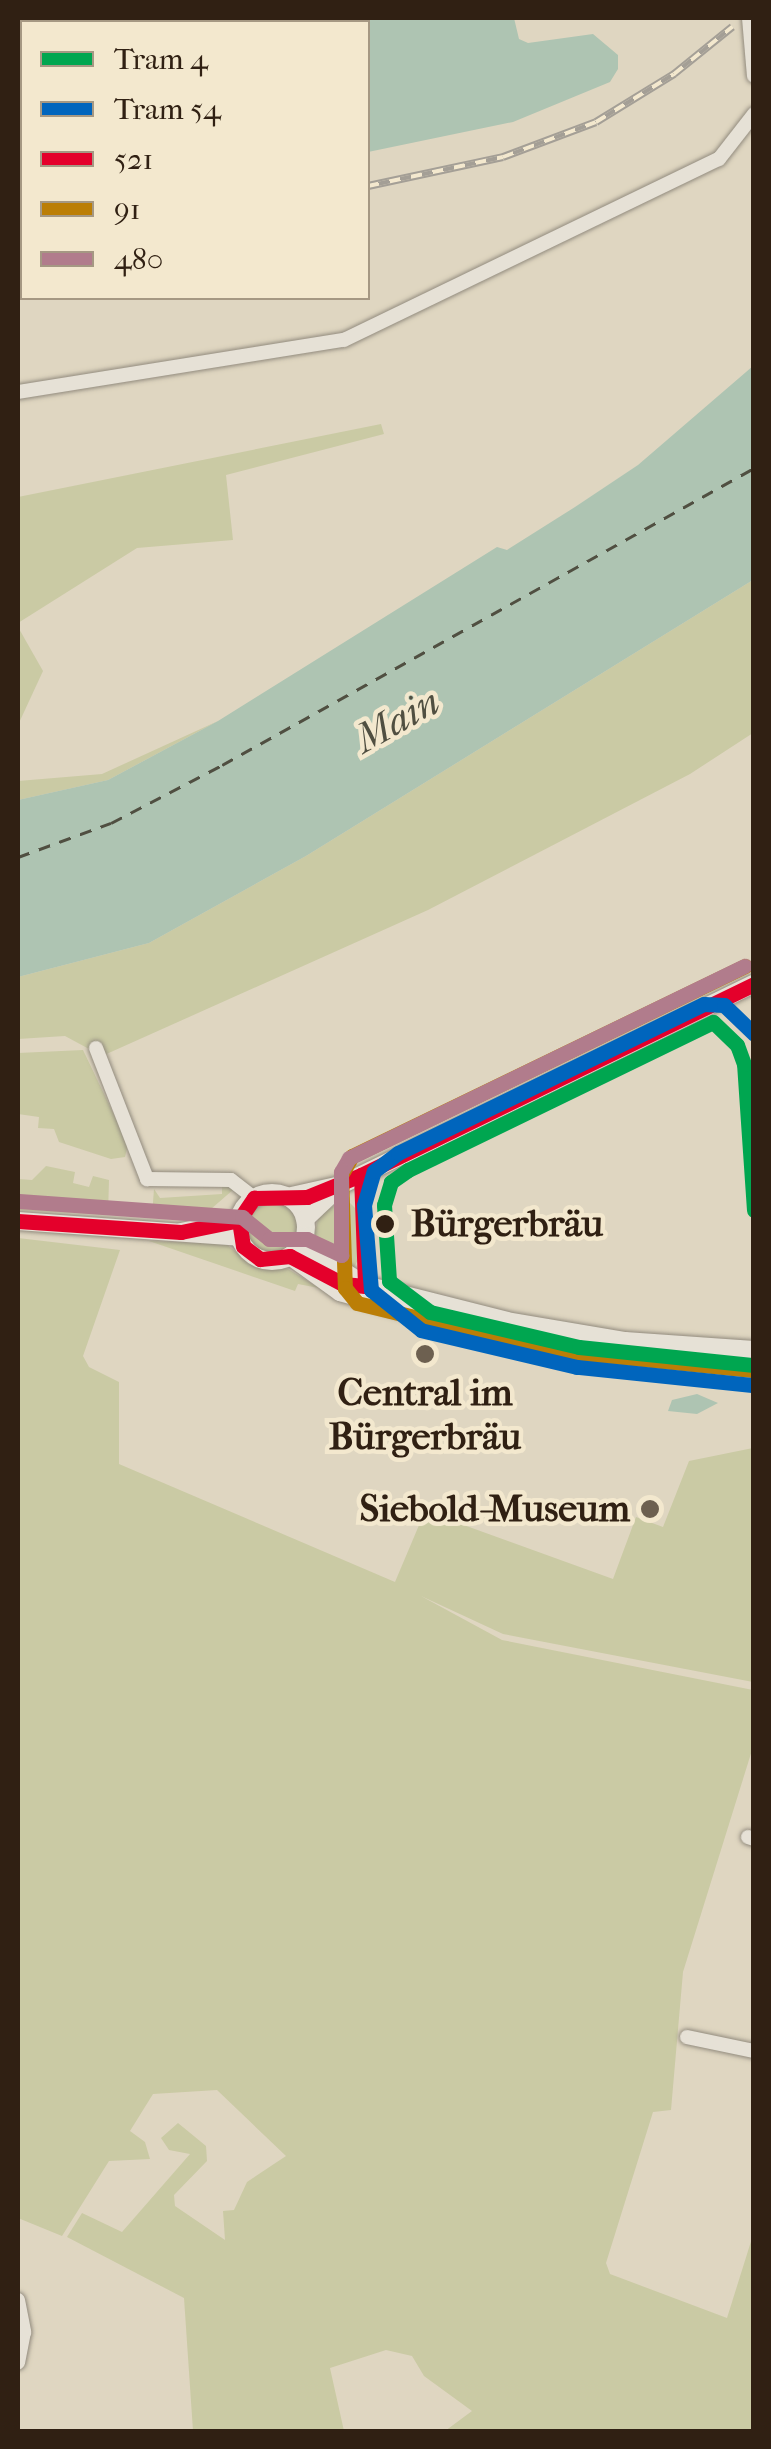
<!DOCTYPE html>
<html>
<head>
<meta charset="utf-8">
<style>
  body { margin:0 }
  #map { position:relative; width:771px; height:2449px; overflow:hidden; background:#dfd6c1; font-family:"IM FELL French Canon",serif }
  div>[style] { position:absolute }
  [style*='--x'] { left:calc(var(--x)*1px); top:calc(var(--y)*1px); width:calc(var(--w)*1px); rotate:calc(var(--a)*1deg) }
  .green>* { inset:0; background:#cacaa4 }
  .round { border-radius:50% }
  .water>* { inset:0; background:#aec4b2; transform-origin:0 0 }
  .ferry>* { height:2.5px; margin-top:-1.25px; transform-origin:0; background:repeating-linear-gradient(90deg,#504f41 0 12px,transparent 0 22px) }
  .roads { filter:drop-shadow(0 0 2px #928b7e) drop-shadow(0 0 2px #928b7e) }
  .minor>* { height:14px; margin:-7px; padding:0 7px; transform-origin:7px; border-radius:7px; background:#e6e1d6 }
  .tertiary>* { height:18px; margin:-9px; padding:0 9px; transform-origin:9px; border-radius:9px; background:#e6e1d6 }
  .secondary>* { height:18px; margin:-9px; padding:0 9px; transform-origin:9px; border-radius:9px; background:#e6e1d6 }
  .secondary>.ring { margin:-9px; padding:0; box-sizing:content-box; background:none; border:18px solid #e6e1d6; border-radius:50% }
  .rail>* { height:8px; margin-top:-4px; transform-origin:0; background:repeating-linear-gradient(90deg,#f3e8ce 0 11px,#a49f96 0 22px); box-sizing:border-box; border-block:2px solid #a49f96 }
  .bus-1>* { height:15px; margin:-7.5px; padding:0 7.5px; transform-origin:7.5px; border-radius:7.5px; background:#e4002b }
  .bus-2>* { height:15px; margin:-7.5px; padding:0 7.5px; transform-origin:7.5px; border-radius:7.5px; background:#bb7e06 }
  .bus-3>* { height:15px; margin:-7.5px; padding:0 7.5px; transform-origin:7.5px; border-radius:7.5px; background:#b17c8c }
  .tram-1>* { height:15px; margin:-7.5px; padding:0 7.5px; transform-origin:7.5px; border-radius:7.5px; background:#00a650 }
  .tram-2>* { height:15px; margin:-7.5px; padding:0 7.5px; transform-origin:7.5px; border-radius:7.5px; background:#0065bd }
  .dots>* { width:28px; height:28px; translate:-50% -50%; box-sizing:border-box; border:5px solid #f3e8ce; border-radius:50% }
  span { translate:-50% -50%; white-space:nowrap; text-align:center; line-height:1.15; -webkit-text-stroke:9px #f3e8ce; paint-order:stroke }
  .stop-label { font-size:38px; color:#302013; font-weight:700 }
  .left { translate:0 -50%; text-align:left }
  .poi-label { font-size:38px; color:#302013; font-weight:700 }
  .right { translate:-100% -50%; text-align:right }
  .water-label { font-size:40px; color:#504f41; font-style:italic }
  .frame { position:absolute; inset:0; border:20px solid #302013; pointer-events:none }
  .legend { position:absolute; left:20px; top:20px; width:350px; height:280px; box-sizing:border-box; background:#f3e8ce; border:2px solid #a59883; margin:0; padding:12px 18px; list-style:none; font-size:30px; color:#302013 }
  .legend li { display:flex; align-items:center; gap:20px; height:50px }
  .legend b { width:50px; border:2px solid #a59883 }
</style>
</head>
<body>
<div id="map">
  <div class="green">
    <div style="clip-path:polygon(381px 424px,384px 434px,226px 475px,233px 540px,137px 548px,18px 623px,18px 497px)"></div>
    <div style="clip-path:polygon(753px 580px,753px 733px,690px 774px,428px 910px,102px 1056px,65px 1036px,18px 1039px,18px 977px,149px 943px,306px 856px)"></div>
    <div style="clip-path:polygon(18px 627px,43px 671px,18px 725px)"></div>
    <div style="clip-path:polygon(218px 721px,108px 780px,18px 800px,18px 781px,102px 774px)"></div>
    <div style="clip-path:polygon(83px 1050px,128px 1144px,125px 1157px,111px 1159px,59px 1142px,54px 1129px,38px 1128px,39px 1117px,18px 1114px,18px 1053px)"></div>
    <div style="clip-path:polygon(46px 1166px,75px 1172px,73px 1183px,89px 1187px,93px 1176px,109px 1180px,108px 1215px,18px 1210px,18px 1179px,32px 1180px)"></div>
    <div style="clip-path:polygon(222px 1184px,234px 1189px,211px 1209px,152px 1215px,154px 1189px,160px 1198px,222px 1194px)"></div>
    <div style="clip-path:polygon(346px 1199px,357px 1210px,359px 1258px,353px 1269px,313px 1241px,319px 1215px)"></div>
    <div class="round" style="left:243px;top:1199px;width:56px;height:56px"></div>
    <div style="clip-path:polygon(18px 1238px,120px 1250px,83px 1356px,89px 1367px,119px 1382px,119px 1464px,395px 1582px,425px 1511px,613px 1579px,636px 1517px,663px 1527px,689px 1461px,753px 1448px,753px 1682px,503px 1634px,421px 1596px,502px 1640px,753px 1690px,753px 1747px,683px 1972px,671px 2110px,653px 2112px,606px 2263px,610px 2274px,727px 2318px,753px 2235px,753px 2431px,445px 2431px,472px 2411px,424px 2376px,412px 2356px,386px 2350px,330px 2368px,344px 2431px,193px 2431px,184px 2298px,67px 2237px,82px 2213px,122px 2232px,190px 2154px,169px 2150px,161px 2138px,178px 2123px,206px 2146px,207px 2161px,174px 2195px,175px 2206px,225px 2240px,223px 2211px,234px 2210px,247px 2182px,286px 2156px,217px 2090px,153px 2094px,130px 2131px,145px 2142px,150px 2159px,109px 2161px,62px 2236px,18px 2218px)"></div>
    <div style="clip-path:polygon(149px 1241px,226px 1244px,252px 1265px,288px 1269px,319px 1288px,298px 1284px,295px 1291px)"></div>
  </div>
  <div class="water">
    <div style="clip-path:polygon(371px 18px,514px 18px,519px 39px,528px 43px,593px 34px,618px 55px,618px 69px,610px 82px,513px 122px,368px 152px,368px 22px,345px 22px)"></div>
    <div style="left:22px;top:76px;width:133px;height:4px;rotate:90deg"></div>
    <div style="clip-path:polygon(753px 366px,753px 580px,306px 856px,149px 943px,18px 977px,18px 800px,108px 780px,218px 721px,497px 547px,507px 550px,575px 507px,638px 465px)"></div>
    <div style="clip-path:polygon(697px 1394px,718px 1403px,697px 1414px,668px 1411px,672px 1400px)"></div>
  </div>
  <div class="ferry">
    <div style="--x:18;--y:857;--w:99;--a:-20.1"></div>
    <div style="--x:111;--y:823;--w:125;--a:-27.6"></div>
    <div style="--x:222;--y:765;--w:609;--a:-29.17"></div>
  </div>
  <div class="roads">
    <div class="minor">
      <div style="--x:749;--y:18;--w:58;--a:85.1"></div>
      <div style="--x:18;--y:392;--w:330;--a:-9.1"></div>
      <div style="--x:344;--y:340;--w:416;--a:-25.8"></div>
      <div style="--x:719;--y:159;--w:57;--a:-52.1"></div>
      <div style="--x:96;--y:1048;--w:141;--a:68.7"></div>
      <div style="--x:147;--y:1179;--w:84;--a:0.7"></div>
      <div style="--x:231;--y:1180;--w:29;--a:38"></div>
      <div style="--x:748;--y:1837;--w:6;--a:18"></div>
      <div style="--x:687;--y:2037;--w:68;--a:11.8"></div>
      <div style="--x:18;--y:2300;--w:33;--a:79"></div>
      <div style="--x:24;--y:2332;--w:31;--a:101"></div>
    </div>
    <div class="tertiary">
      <div style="--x:301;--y:1245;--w:75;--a:32"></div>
      <div style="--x:365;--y:1285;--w:146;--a:14.2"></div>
      <div style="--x:507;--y:1321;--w:120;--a:9.6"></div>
      <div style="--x:625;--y:1341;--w:129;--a:4"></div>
      <div style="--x:290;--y:1256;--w:62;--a:35.8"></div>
      <div style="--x:340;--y:1292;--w:154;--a:15.8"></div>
      <div style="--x:488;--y:1334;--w:138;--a:10.8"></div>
      <div style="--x:624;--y:1360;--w:131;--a:5.7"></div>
    </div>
    <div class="secondary">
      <div class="ring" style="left:238px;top:1193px;width:50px;height:50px"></div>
      <div style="--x:287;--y:1197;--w:55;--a:-12.5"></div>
      <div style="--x:341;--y:1185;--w:459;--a:-26"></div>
      <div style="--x:305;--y:1219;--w:50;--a:-43.4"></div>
      <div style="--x:18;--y:1221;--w:222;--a:4.1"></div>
      <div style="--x:181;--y:1232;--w:59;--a:-11.7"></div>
    </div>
  </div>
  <div class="rail">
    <div style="--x:224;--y:22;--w:31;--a:-7"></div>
    <div style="--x:285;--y:22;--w:28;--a:-8"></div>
    <div style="--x:18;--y:67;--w:4;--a:-14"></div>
    <div style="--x:368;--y:186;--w:138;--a:-12.1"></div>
    <div style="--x:503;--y:157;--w:99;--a:-20.6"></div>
    <div style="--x:596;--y:122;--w:92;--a:-31.6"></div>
    <div style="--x:674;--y:74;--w:75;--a:-39"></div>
    <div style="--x:18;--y:232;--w:4;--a:0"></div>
  </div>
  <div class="bus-1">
    <div style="--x:361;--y:1175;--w:111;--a:87.9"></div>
    <div style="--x:365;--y:1286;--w:22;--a:-175"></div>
    <div style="--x:343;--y:1284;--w:60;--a:-152.2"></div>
    <div style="--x:290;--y:1256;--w:30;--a:174"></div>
    <div style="--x:260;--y:1259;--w:21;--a:-143"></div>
    <div style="--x:243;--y:1246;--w:26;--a:-99"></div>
    <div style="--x:239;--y:1220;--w:27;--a:-56"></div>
    <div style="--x:254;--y:1198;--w:53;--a:-1.1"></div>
    <div style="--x:307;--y:1197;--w:58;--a:-22.2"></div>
    <div style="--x:361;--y:1175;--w:437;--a:-25.9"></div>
    <div style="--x:18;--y:1221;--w:163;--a:3.9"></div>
    <div style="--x:181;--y:1232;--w:59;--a:-11.7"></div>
  </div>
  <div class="bus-2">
    <div style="--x:745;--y:966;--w:437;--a:154.2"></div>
    <div style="--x:352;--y:1156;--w:22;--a:120"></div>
    <div style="--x:341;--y:1175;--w:113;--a:88"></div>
    <div style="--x:345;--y:1288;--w:19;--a:51"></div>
    <div style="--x:357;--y:1303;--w:199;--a:13.7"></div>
    <div style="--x:550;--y:1350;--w:203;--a:5.7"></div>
  </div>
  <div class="bus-3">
    <div style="--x:19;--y:1201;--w:224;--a:4.1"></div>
    <div style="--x:242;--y:1217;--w:35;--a:39"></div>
    <div style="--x:269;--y:1239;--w:38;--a:0"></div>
    <div style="--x:307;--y:1239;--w:38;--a:25"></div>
    <div style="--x:341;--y:1255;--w:83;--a:-90"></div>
    <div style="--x:341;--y:1172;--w:16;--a:-60"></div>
    <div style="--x:349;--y:1158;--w:440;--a:-25.9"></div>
  </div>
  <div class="tram-1">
    <div style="--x:754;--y:1210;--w:146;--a:-93.9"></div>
    <div style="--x:744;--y:1064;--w:20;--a:-110"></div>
    <div style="--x:737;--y:1045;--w:33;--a:-136"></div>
    <div style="--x:713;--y:1022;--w:339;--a:154.1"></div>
    <div style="--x:408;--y:1170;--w:21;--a:145"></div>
    <div style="--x:391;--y:1182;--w:24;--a:107"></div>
    <div style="--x:384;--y:1205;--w:76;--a:86.2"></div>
    <div style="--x:389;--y:1281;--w:51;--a:37.1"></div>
    <div style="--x:430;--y:1312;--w:153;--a:13.2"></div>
    <div style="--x:579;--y:1347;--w:176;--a:5.9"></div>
  </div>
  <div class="tram-2">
    <div style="--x:752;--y:1385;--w:176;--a:-174.1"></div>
    <div style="--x:577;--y:1367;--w:160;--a:-166.7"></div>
    <div style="--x:421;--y:1330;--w:64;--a:-141.3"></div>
    <div style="--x:371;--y:1290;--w:85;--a:-94.7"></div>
    <div style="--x:364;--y:1205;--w:35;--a:-74"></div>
    <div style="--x:374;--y:1171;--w:30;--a:-37"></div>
    <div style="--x:398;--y:1153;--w:340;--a:-26"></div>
    <div style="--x:704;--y:1004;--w:20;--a:3"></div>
    <div style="--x:724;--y:1005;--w:42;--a:44"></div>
  </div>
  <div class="dots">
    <div style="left:385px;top:1224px;background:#302013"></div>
    <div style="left:425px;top:1354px;background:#6d6050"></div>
    <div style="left:650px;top:1509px;background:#6d6050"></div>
  </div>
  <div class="stop-label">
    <span class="left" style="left:411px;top:1224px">Bürgerbräu</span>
  </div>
  <div class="poi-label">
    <span style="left:425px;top:1415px">Central im<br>Bürgerbräu</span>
    <span class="right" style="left:630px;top:1509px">Siebold-Museum</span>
  </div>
  <div class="water-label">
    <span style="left:397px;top:720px;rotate:-29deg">Main</span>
  </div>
  <div class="frame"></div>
  <ul class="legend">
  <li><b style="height:12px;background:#00a650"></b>Tram 4</li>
  <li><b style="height:12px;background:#0065bd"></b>Tram 54</li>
  <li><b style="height:12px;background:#e4002b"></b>521</li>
  <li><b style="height:12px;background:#bb7e06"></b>91</li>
  <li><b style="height:12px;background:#b17c8c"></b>480</li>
  </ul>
</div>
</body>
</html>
